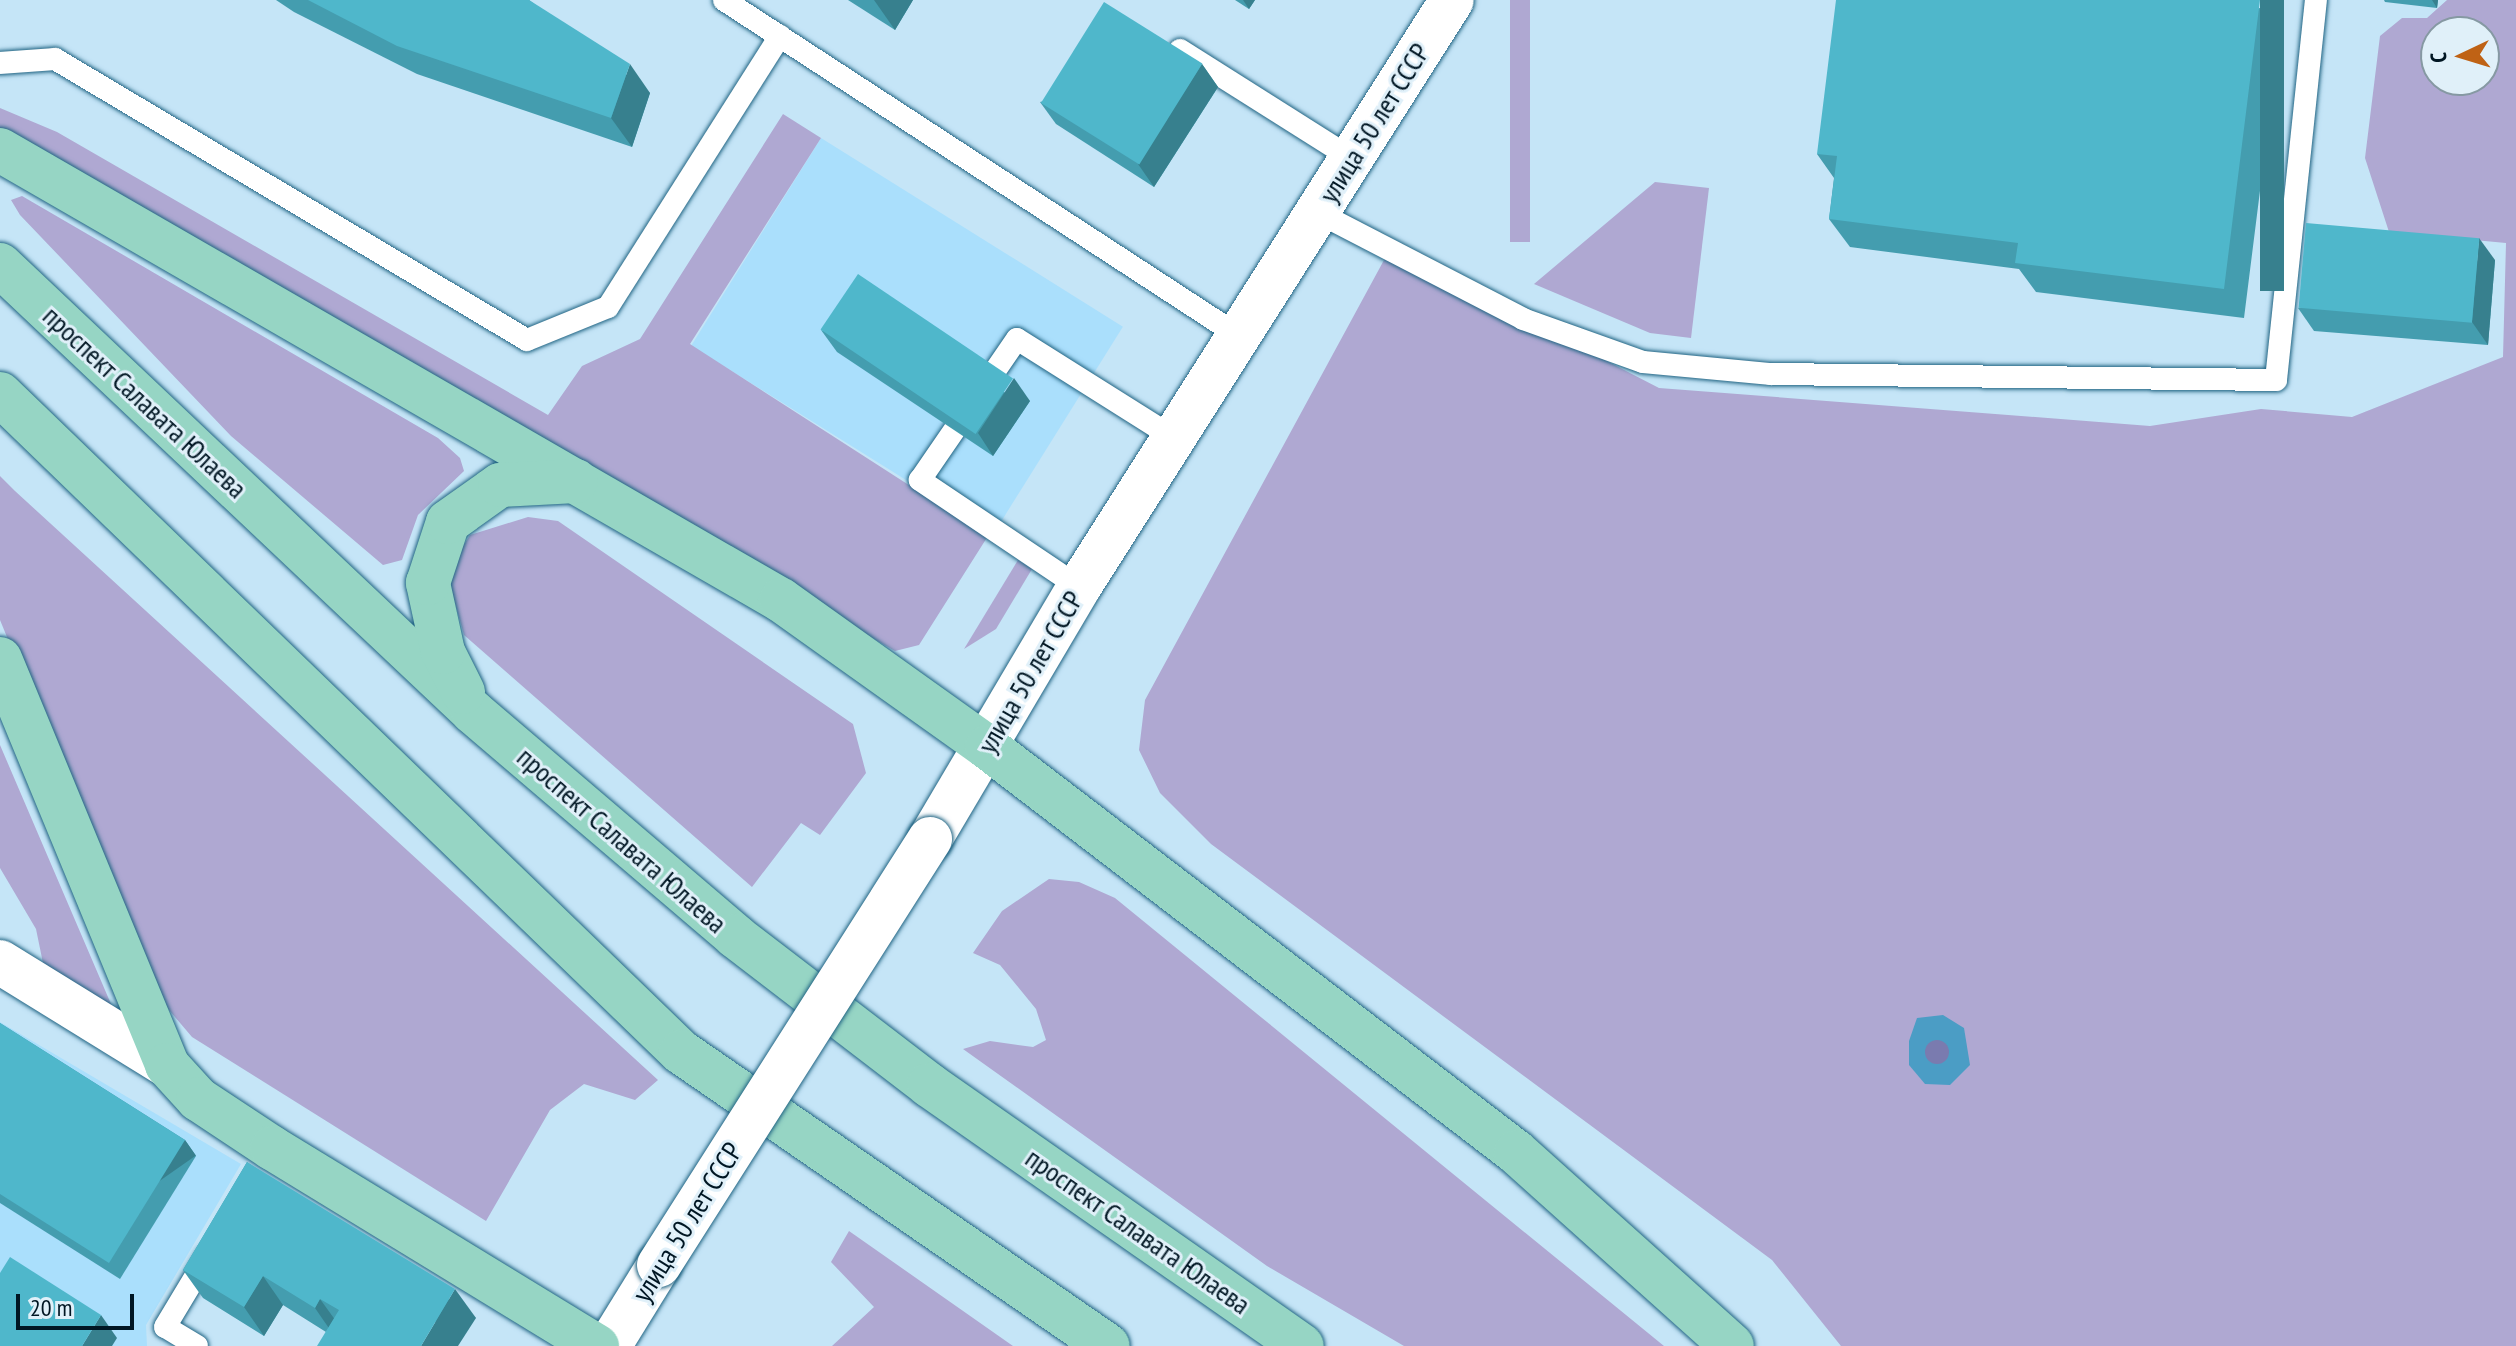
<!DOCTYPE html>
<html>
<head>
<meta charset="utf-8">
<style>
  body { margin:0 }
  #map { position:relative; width:2516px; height:1346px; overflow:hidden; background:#c5e5f7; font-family:"PT Sans Narrow",sans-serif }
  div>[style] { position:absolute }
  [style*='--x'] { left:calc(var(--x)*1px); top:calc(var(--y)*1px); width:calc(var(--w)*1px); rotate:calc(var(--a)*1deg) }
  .built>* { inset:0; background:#aadffc; transform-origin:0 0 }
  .green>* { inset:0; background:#afa8d2; transform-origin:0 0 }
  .water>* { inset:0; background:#4b9dc5 }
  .roads { filter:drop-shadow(0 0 2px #206483) drop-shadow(0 0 2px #206483) }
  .lane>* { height:22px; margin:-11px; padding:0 11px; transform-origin:11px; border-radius:11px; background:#fff }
  .street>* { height:44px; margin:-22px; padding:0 22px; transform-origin:22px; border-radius:22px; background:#fff }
  .secondary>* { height:44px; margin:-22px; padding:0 22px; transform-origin:22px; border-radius:22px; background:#fff }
  .primary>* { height:44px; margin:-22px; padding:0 22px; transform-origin:22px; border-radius:22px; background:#96d5c4 }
  .bridges { filter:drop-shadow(0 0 2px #206483) drop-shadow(0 0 2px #206483) }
  .secondary-bridge>* { height:44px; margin:-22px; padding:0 22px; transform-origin:22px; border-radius:22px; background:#fff }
  .trees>* { width:24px; height:24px; margin:-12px; border-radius:50%; background:#7a7baf }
  .wall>* { inset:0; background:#449daf }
  .shaded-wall>* { inset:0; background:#37808e; transform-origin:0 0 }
  .building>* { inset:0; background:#4fb7cb; transform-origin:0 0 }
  span { translate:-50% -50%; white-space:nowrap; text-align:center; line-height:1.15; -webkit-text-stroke:6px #e0f0f9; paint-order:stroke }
  .street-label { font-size:28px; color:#001623 }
  .north { position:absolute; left:2420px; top:16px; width:80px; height:80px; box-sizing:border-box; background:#e0f0f9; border:2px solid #8699a3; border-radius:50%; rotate:266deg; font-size:22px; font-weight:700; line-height:32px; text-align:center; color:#001623 }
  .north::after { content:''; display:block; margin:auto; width:28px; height:36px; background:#bf6215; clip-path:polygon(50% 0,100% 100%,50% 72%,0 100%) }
  .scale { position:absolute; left:16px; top:1294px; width:118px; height:36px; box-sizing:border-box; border:4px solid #001623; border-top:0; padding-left:10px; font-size:24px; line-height:28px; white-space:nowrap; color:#001623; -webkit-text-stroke:6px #e0f0f9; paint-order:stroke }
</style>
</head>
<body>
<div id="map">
  <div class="built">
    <div style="left:821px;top:138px;width:356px;height:245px;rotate:32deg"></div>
    <div style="clip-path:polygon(0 1022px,241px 1164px,146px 1325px,147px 1346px,0 1346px)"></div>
  </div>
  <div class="green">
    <div style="left:1510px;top:0;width:20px;height:242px"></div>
    <div style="clip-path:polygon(evenodd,2447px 0,2516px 0,2516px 1346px,1841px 1346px,1772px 1260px,1211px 844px,1160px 793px,1139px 750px,1145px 700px,1390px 249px,1659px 388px,2150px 426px,2261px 409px,2352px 417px,2503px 357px,2506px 243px,2389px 232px,2365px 158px,2380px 36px,2402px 18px,2427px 18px,2447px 0,2436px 32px,2484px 32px,2484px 80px,2436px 80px,2436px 32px)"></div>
    <div style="clip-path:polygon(0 108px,57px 132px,548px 415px,582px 366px,640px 339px,783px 114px,821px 138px,690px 344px,988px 536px,919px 645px,895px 651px,0 136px)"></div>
    <div style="clip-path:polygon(1655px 182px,1709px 188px,1691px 338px,1650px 333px,1534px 284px)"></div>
    <div style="clip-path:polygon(22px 196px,438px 438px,460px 458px,464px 471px,418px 515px,402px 560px,383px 565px,231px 436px,20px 215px,11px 200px)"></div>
    <div style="clip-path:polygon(0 476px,15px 491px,658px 1080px,635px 1100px,584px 1084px,550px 1110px,486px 1221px,192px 1037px,152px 990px,0 620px)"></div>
    <div style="clip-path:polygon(528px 517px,558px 521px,853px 724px,866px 773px,820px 835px,801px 823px,752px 887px,464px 635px,449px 582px,455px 559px,470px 535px)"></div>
    <div style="clip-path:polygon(1018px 560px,1032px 569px,996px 629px,964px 649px)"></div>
    <div style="clip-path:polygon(0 745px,117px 1018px,44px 968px,36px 929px,0 868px)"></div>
    <div style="clip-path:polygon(1049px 879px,1079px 882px,1115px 898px,1664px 1346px,1404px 1346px,1267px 1266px,963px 1049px,990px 1041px,1033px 1047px,1046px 1040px,1036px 1009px,1000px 965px,973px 953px,1002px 911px)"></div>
    <div style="clip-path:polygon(849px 1231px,1013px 1346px,832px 1346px,874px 1307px,831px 1262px)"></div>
  </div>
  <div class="water">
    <div style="clip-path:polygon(1943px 1015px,1964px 1028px,1970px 1065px,1950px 1085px,1925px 1084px,1909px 1065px,1909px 1041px,1917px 1018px)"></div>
  </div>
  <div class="roads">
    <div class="lane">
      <div style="--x:724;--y:0;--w:615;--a:33.12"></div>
      <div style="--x:1180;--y:50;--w:202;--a:32.3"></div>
      <div style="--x:0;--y:63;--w:55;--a:-4.2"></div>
      <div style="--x:55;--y:59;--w:549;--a:30.77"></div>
      <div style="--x:527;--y:340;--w:87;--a:-22.2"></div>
      <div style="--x:608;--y:307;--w:321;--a:-57.6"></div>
      <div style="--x:1317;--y:212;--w:232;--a:27.4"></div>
      <div style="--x:1523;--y:319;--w:127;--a:19.7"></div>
      <div style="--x:1643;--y:362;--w:129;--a:5.4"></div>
      <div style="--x:1771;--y:374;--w:505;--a:0.68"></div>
      <div style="--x:2276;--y:380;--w:382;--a:-84"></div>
      <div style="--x:1079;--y:587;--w:192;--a:-146.1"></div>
      <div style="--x:920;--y:480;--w:171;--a:-55.5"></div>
      <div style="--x:1017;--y:339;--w:186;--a:32.2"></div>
      <div style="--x:197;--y:1346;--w:37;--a:-149"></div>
      <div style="--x:165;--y:1327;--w:82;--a:-59"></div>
    </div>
    <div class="street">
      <div style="--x:0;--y:962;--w:196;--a:31.7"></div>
    </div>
    <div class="secondary">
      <div style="--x:930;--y:839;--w:293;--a:-59.4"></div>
      <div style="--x:1079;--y:587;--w:695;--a:-57.57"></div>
      <div style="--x:609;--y:1346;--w:95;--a:-58.3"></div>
    </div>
    <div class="primary">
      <div style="--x:0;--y:150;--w:901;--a:29.95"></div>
      <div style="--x:781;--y:600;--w:253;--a:35.5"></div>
      <div style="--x:987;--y:747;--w:666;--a:37.44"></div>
      <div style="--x:1516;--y:1152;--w:290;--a:41.9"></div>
      <div style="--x:0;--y:265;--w:651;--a:43.38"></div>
      <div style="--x:473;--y:712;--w:345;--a:40.5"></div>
      <div style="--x:735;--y:936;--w:245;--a:37.5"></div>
      <div style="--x:929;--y:1085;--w:455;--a:35"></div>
      <div style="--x:0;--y:394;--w:947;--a:44.02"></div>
      <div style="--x:681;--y:1052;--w:518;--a:34.55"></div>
      <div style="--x:0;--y:659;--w:439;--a:67.6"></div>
      <div style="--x:167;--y:1065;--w:46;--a:47.6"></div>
      <div style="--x:198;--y:1099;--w:89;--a:33.5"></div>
      <div style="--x:272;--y:1148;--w:381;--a:31.4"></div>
      <div style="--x:463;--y:692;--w:45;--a:-116.6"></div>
      <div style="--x:443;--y:652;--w:71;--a:-102.3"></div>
      <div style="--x:428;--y:583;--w:64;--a:-71.8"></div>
      <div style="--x:448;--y:522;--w:64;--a:-35.4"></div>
      <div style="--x:500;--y:485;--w:76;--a:-3"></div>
    </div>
  </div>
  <div class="bridges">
    <div class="secondary-bridge">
      <div style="--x:659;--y:1265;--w:505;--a:-57.54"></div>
    </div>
  </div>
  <div class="trees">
    <div style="left:1937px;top:1052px"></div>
  </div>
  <div class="wall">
    <div style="clip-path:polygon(276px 0,529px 0,650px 93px,632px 147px,417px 74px,294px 12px)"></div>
    <div style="clip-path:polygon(848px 0,913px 0,895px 30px)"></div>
    <div style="clip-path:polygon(1235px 0,1255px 0,1249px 9px)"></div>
    <div style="clip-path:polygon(2284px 0,2244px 318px,2036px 292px,2019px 269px,1850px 247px,1829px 219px,1834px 178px,1817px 154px)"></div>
    <div style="clip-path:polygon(2384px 0,2438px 0,2437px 8px,2385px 2px)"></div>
    <div style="clip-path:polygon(1202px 64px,1218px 87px,1154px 187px,1056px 124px,1040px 102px)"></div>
    <div style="clip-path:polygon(2495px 260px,2488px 345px,2314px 331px,2298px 308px)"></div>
    <div style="clip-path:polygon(821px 330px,1030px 401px,993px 456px,837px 352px)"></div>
    <div style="clip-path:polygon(0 1023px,185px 1140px,196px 1156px,120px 1279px,0 1203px)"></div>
    <div style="clip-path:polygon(247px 1162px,476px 1318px,326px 1332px,283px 1305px,264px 1336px,203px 1298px,183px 1270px)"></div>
  </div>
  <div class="shaded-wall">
    <div style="clip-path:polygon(874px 0,913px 0,895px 30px)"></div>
    <div style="clip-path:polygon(1243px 0,1255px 0,1249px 9px)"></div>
    <div style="left:2260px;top:0;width:24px;height:291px"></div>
    <div style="clip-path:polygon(2432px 0,2438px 0,2437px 8px)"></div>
    <div style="clip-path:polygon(630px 64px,650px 93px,632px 147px,611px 118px)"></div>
    <div style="clip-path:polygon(1202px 64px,1218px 87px,1154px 187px,1138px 164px)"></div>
    <div style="clip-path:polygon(2479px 238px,2495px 260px,2488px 345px,2472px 322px)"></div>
    <div style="clip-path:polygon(1014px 378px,1030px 401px,993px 456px,978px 433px)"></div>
    <div style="left:185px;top:1140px;width:19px;height:145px;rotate:55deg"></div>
    <div style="clip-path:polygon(263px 1276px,283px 1305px,264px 1336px,244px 1307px)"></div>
    <div style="clip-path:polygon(455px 1289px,476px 1318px,458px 1346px,421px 1346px)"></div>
    <div style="clip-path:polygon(320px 1299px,341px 1328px,335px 1337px,315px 1308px)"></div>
    <div style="clip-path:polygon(101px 1315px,117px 1338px,112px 1346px,82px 1346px)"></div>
  </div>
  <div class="building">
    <div style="clip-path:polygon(308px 0,529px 0,630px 64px,611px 118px,397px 46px)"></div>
    <div style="clip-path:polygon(1836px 0,2260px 0,2224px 289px,2015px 263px,2018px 243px,1829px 219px,1837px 156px,1817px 154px)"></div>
    <div style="left:1104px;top:2px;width:116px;height:119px;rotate:32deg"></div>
    <div style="left:2306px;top:223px;width:174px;height:85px;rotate:5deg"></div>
    <div style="left:858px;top:274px;width:187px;height:67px;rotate:34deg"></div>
    <div style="clip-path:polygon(0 1023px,185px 1140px,109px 1263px,0 1194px)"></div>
    <div style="clip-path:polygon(247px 1162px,455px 1289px,421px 1346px,317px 1346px,339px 1310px,320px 1299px,315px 1308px,263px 1276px,244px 1307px,183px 1270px)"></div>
    <div style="clip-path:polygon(10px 1257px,101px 1315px,82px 1346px,0 1346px,0 1273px)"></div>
  </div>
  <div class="street-label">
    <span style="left:1374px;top:123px;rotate:-58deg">улица 50 лет СССР</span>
    <span style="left:145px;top:402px;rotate:43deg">проспект Салавата Юлаева</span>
    <span style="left:1030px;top:672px;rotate:-60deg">улица 50 лет СССР</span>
    <span style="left:622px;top:840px;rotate:41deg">проспект Салавата Юлаева</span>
    <span style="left:687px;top:1222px;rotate:-58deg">улица 50 лет СССР</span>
    <span style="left:1138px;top:1231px;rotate:35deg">проспект Салавата Юлаева</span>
  </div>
  <div class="north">С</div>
  <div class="scale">20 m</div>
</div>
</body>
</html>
